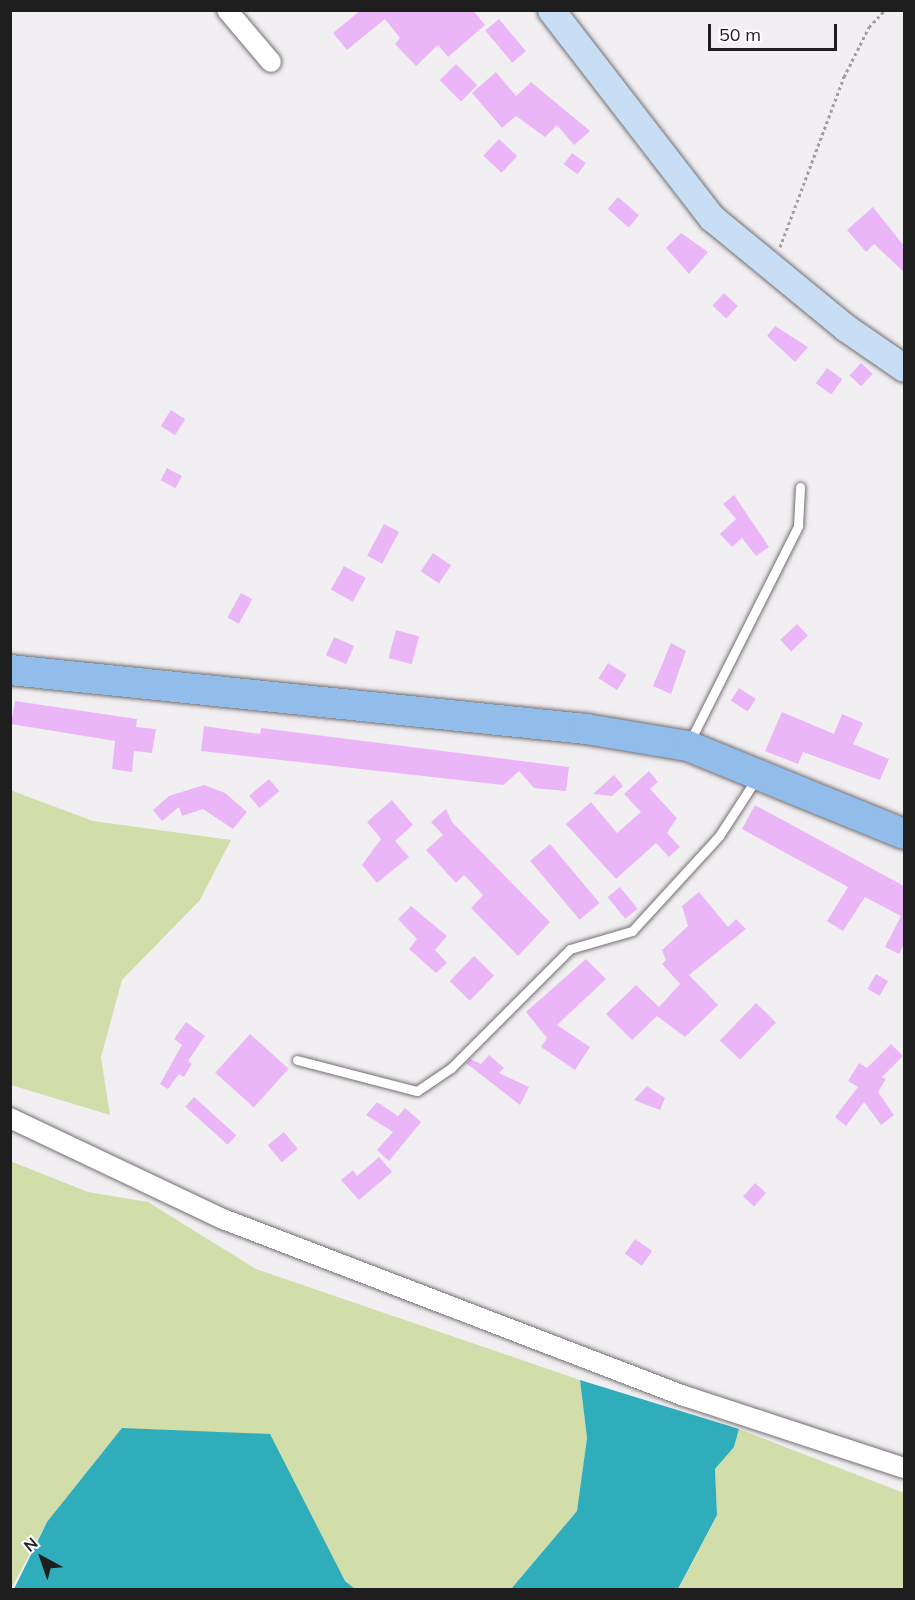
<!DOCTYPE html>
<html>
<head>
<meta charset="utf-8">
<style>
  body { margin:0 }
  #map { position:relative; width:915px; height:1600px; overflow:hidden; background:#f2eff2; font-family:Mulish,sans-serif }
  div>[style] { position:absolute }
  [style*='--x'] { left:calc(var(--x)*1px); top:calc(var(--y)*1px); width:calc(var(--w)*1px); rotate:calc(var(--a)*1deg) }
  .green>* { inset:0; background:#d1deaa }
  .water>* { inset:0; background:#30adbb }
  .building>* { inset:0; background:#ebb6f8; transform-origin:0 0 }
  .path>* { height:3px; margin-top:-1.5px; transform-origin:0; background:repeating-linear-gradient(90deg,#a19fa1 0 3px,transparent 0 6px) }
  .roads { filter:drop-shadow(0 0 2px #726f72) drop-shadow(0 0 2px #726f72) }
  .lane>* { height:9px; margin:-4.5px; padding:0 4.5px; transform-origin:4.5px; border-radius:4.5px; background:#fff }
  .street>* { height:20px; margin:-10px; padding:0 10px; transform-origin:10px; border-radius:10px; background:#fff }
  .secondary>* { height:27px; margin:-13.5px; padding:0 13.5px; transform-origin:13.5px; border-radius:13.5px; background:#c8def4 }
  .primary>* { height:30px; margin:-15px; padding:0 15px; transform-origin:15px; border-radius:15px; background:#92bce9 }
  span { translate:-50% -50%; white-space:nowrap; text-align:center; line-height:1.15; -webkit-text-stroke:4.5px #fffcff; paint-order:stroke }
  .frame { position:absolute; inset:0; border:12px solid #1f1e1f; pointer-events:none }
  .north { position:absolute; left:12px; top:1528px; width:60px; height:60px; -webkit-text-stroke:4px #fffcff; paint-order:stroke; rotate:320deg; font-size:16px; font-weight:700; line-height:24px; text-align:center; color:#1f1e1f }
  .north::after { content:''; display:block; margin:auto; width:21px; height:27px; background:#1f1e1f; clip-path:polygon(50% 0,100% 100%,50% 72%,0 100%) }
  .scale { position:absolute; left:708px; top:24px; width:129px; height:27px; box-sizing:border-box; border:3px solid #1f1e1f; border-top:0; padding-left:8px; font-size:18px; line-height:21px; white-space:nowrap; color:#1f1e1f; -webkit-text-stroke:4px #fffcff; paint-order:stroke }
</style>
</head>
<body>
<div id="map">
  <div class="green">
    <div style="clip-path:polygon(10px 790px,93px 821px,231px 840px,200px 900px,122px 980px,101px 1057px,110px 1115px,11px 1085px)"></div>
    <div style="clip-path:polygon(10px 1161px,88px 1192px,148px 1202px,256px 1269px,580px 1380px,587px 1438px,577px 1511px,511px 1589px,355px 1589px,345px 1581px,47px 1522px,11px 1589px)"></div>
    <div style="clip-path:polygon(739px 1429px,904px 1493px,904px 1589px,678px 1590px,717px 1515px,715px 1469px,734px 1447px)"></div>
  </div>
  <div class="water">
    <div style="clip-path:polygon(580px 1380px,739px 1429px,734px 1447px,715px 1469px,717px 1515px,678px 1589px,511px 1589px,577px 1511px,587px 1438px)"></div>
    <div style="clip-path:polygon(122px 1428px,270px 1434px,345px 1581px,355px 1589px,14px 1589px,47px 1522px)"></div>
  </div>
  <div class="building">
    <div style="clip-path:polygon(361px 10px,473px 10px,485px 25px,448px 57px,438px 45px,416px 66px,395px 44px,400px 38px,385px 19px,347px 50px,333px 33px)"></div>
    <div style="left:499px;top:19px;width:42px;height:18px;rotate:50deg"></div>
    <div style="left:456px;top:64px;width:30px;height:23px;rotate:45deg"></div>
    <div style="clip-path:polygon(496px 72px,516px 96px,531px 82px,590px 131px,574px 145px,557px 125px,545px 137px,516px 116px,502px 128px,472px 93px)"></div>
    <div style="left:499px;top:139px;width:25px;height:23px;rotate:43deg"></div>
    <div style="left:572px;top:153px;width:17px;height:14px;rotate:36deg"></div>
    <div style="left:618px;top:197px;width:28px;height:16px;rotate:41deg"></div>
    <div style="clip-path:polygon(873px 207px,904px 246px,904px 272px,874px 244px,866px 252px,847px 230px)"></div>
    <div style="clip-path:polygon(681px 233px,708px 252px,689px 274px,666px 248px)"></div>
    <div style="left:724px;top:293px;width:19px;height:17px;rotate:43deg"></div>
    <div style="clip-path:polygon(775px 326px,808px 347px,795px 362px,767px 336px)"></div>
    <div style="left:861px;top:363px;width:16px;height:17px;rotate:43deg"></div>
    <div style="left:827px;top:368px;width:19px;height:19px;rotate:36deg"></div>
    <div style="left:171px;top:410px;width:17px;height:19px;rotate:33deg"></div>
    <div style="left:167px;top:468px;width:17px;height:14px;rotate:28deg"></div>
    <div style="clip-path:polygon(734px 495px,769px 547px,756px 556px,742px 538px,732px 547px,720px 534px,736px 519px,723px 504px)"></div>
    <div style="left:384px;top:524px;width:17px;height:36px;rotate:28deg"></div>
    <div style="left:433px;top:553px;width:22px;height:22px;rotate:34deg"></div>
    <div style="left:344px;top:566px;width:25px;height:27px;rotate:29deg"></div>
    <div style="left:241px;top:593px;width:13px;height:28px;rotate:29deg"></div>
    <div style="left:797px;top:624px;width:16px;height:23px;rotate:47deg"></div>
    <div style="left:396px;top:630px;width:24px;height:29px;rotate:15deg"></div>
    <div style="left:334px;top:637px;width:22px;height:20px;rotate:24deg"></div>
    <div style="clip-path:polygon(671px 643px,686px 651px,671px 694px,653px 686px)"></div>
    <div style="left:608px;top:663px;width:22px;height:18px;rotate:32deg"></div>
    <div style="left:739px;top:688px;width:20px;height:15px;rotate:33deg"></div>
    <div style="clip-path:polygon(15px 701px,137px 719px,136px 727px,156px 729px,152px 753px,134px 751px,132px 772px,112px 769px,115px 741px,11px 724px)"></div>
    <div style="clip-path:polygon(782px 712px,834px 734px,842px 714px,863px 723px,853px 744px,889px 759px,880px 780px,803px 752px,798px 764px,765px 751px)"></div>
    <div style="clip-path:polygon(204px 726px,260px 734px,261px 728px,569px 767px,566px 791px,534px 788px,519px 771px,503px 785px,201px 751px)"></div>
    <div style="clip-path:polygon(649px 771px,658px 782px,650px 789px,677px 818px,667px 833px,680px 847px,669px 857px,656px 843px,616px 879px,566px 824px,591px 802px,617px 833px,641px 812px,624px 794px)"></div>
    <div style="clip-path:polygon(614px 775px,623px 786px,612px 796px,593px 794px)"></div>
    <div style="left:269px;top:779px;width:16px;height:26px;rotate:50deg"></div>
    <div style="clip-path:polygon(204px 785px,225px 793px,247px 812px,233px 829px,203px 809px,182px 816px,179px 807px,162px 821px,153px 810px,169px 796px)"></div>
    <div style="clip-path:polygon(392px 800px,413px 825px,395px 841px,409px 857px,377px 883px,362px 865px,381px 839px,367px 822px)"></div>
    <div style="clip-path:polygon(755px 805px,904px 886px,904px 944px,899px 954px,885px 947px,901px 916px,865px 897px,843px 931px,827px 921px,848px 887px,742px 829px)"></div>
    <div style="clip-path:polygon(446px 809px,452px 822px,550px 922px,518px 956px,471px 908px,483px 895px,464px 875px,456px 883px,426px 850px,443px 835px,431px 822px)"></div>
    <div style="left:550px;top:844px;width:77px;height:26px;rotate:50deg"></div>
    <div style="left:620px;top:887px;width:28px;height:16px;rotate:51deg"></div>
    <div style="clip-path:polygon(699px 892px,728px 927px,736px 919px,746px 929px,689px 975px,718px 1005px,685px 1037px,657px 1016px,632px 1040px,606px 1014px,636px 985px,659px 1007px,680px 984px,662px 964px,666px 960px,662px 950px,688px 926px,682px 906px)"></div>
    <div style="clip-path:polygon(411px 906px,447px 936px,435px 950px,447px 963px,436px 973px,409px 949px,417px 939px,398px 919px)"></div>
    <div style="left:474px;top:956px;width:28px;height:35px;rotate:44deg"></div>
    <div style="clip-path:polygon(586px 959px,606px 979px,557px 1025px,590px 1047px,575px 1070px,541px 1047px,547px 1038px,526px 1012px)"></div>
    <div style="left:876px;top:974px;width:14px;height:17px;rotate:30deg"></div>
    <div style="left:756px;top:1003px;width:28px;height:52px;rotate:44deg"></div>
    <div style="clip-path:polygon(186px 1022px,205px 1036px,188px 1061px,192px 1064px,184px 1077px,179px 1074px,168px 1089px,160px 1084px,182px 1045px,174px 1039px)"></div>
    <div style="left:250px;top:1034px;width:52px;height:52px;rotate:42deg"></div>
    <div style="clip-path:polygon(891px 1044px,903px 1056px,882px 1077px,886px 1079px,878px 1092px,894px 1115px,881px 1125px,864px 1102px,846px 1126px,835px 1117px,858px 1087px,848px 1081px,859px 1063px,867px 1068px)"></div>
    <div style="clip-path:polygon(489px 1055px,504px 1068px,499px 1073px,529px 1087px,520px 1105px,466px 1063px,470px 1059px,481px 1064px)"></div>
    <div style="clip-path:polygon(647px 1086px,665px 1098px,660px 1110px,634px 1100px)"></div>
    <div style="left:194px;top:1097px;width:57px;height:13px;rotate:42deg"></div>
    <div style="clip-path:polygon(377px 1102px,398px 1116px,405px 1108px,421px 1122px,389px 1161px,377px 1150px,393px 1132px,366px 1115px)"></div>
    <div style="left:284px;top:1132px;width:22px;height:21px;rotate:51deg"></div>
    <div style="clip-path:polygon(379px 1157px,392px 1172px,359px 1200px,341px 1180px,353px 1170px,357px 1176px)"></div>
    <div style="left:755px;top:1183px;width:15px;height:18px;rotate:42deg"></div>
    <div style="left:635px;top:1239px;width:21px;height:18px;rotate:35deg"></div>
  </div>
  <div class="path">
    <div style="--x:780;--y:247;--w:182;--a:-69.4"></div>
    <div style="--x:844;--y:77;--w:56;--a:-63.4"></div>
    <div style="--x:869;--y:27;--w:23;--a:-47"></div>
  </div>
  <div class="roads">
    <div class="lane">
      <div style="--x:690;--y:741;--w:241;--a:-63.3"></div>
      <div style="--x:798;--y:526;--w:39;--a:-87"></div>
      <div style="--x:297;--y:1060;--w:124;--a:14.5"></div>
      <div style="--x:417;--y:1091;--w:41;--a:-34.1"></div>
      <div style="--x:451;--y:1068;--w:168;--a:-45"></div>
      <div style="--x:570;--y:949;--w:65;--a:-16.2"></div>
      <div style="--x:632;--y:931;--w:129;--a:-47.5"></div>
      <div style="--x:719;--y:836;--w:68;--a:-57"></div>
    </div>
    <div class="street">
      <div style="--x:227;--y:10;--w:68;--a:49.8"></div>
      <div style="--x:10;--y:1118;--w:236;--a:25.4"></div>
      <div style="--x:223;--y:1219;--w:495;--a:21"></div>
      <div style="--x:685;--y:1396;--w:231;--a:18.2"></div>
    </div>
    <div class="secondary">
      <div style="--x:551;--y:10;--w:263;--a:52.3"></div>
      <div style="--x:712;--y:218;--w:173;--a:39.4"></div>
      <div style="--x:846;--y:328;--w:70;--a:34.6"></div>
    </div>
    <div class="primary">
      <div style="--x:10;--y:670;--w:579;--a:5.85"></div>
      <div style="--x:586;--y:729;--w:103;--a:9.5"></div>
      <div style="--x:688;--y:746;--w:233;--a:22.2"></div>
    </div>
  </div>
  <div class="frame"></div>
  <div class="north">N</div>
  <div class="scale">50 m</div>
</div>
</body>
</html>
